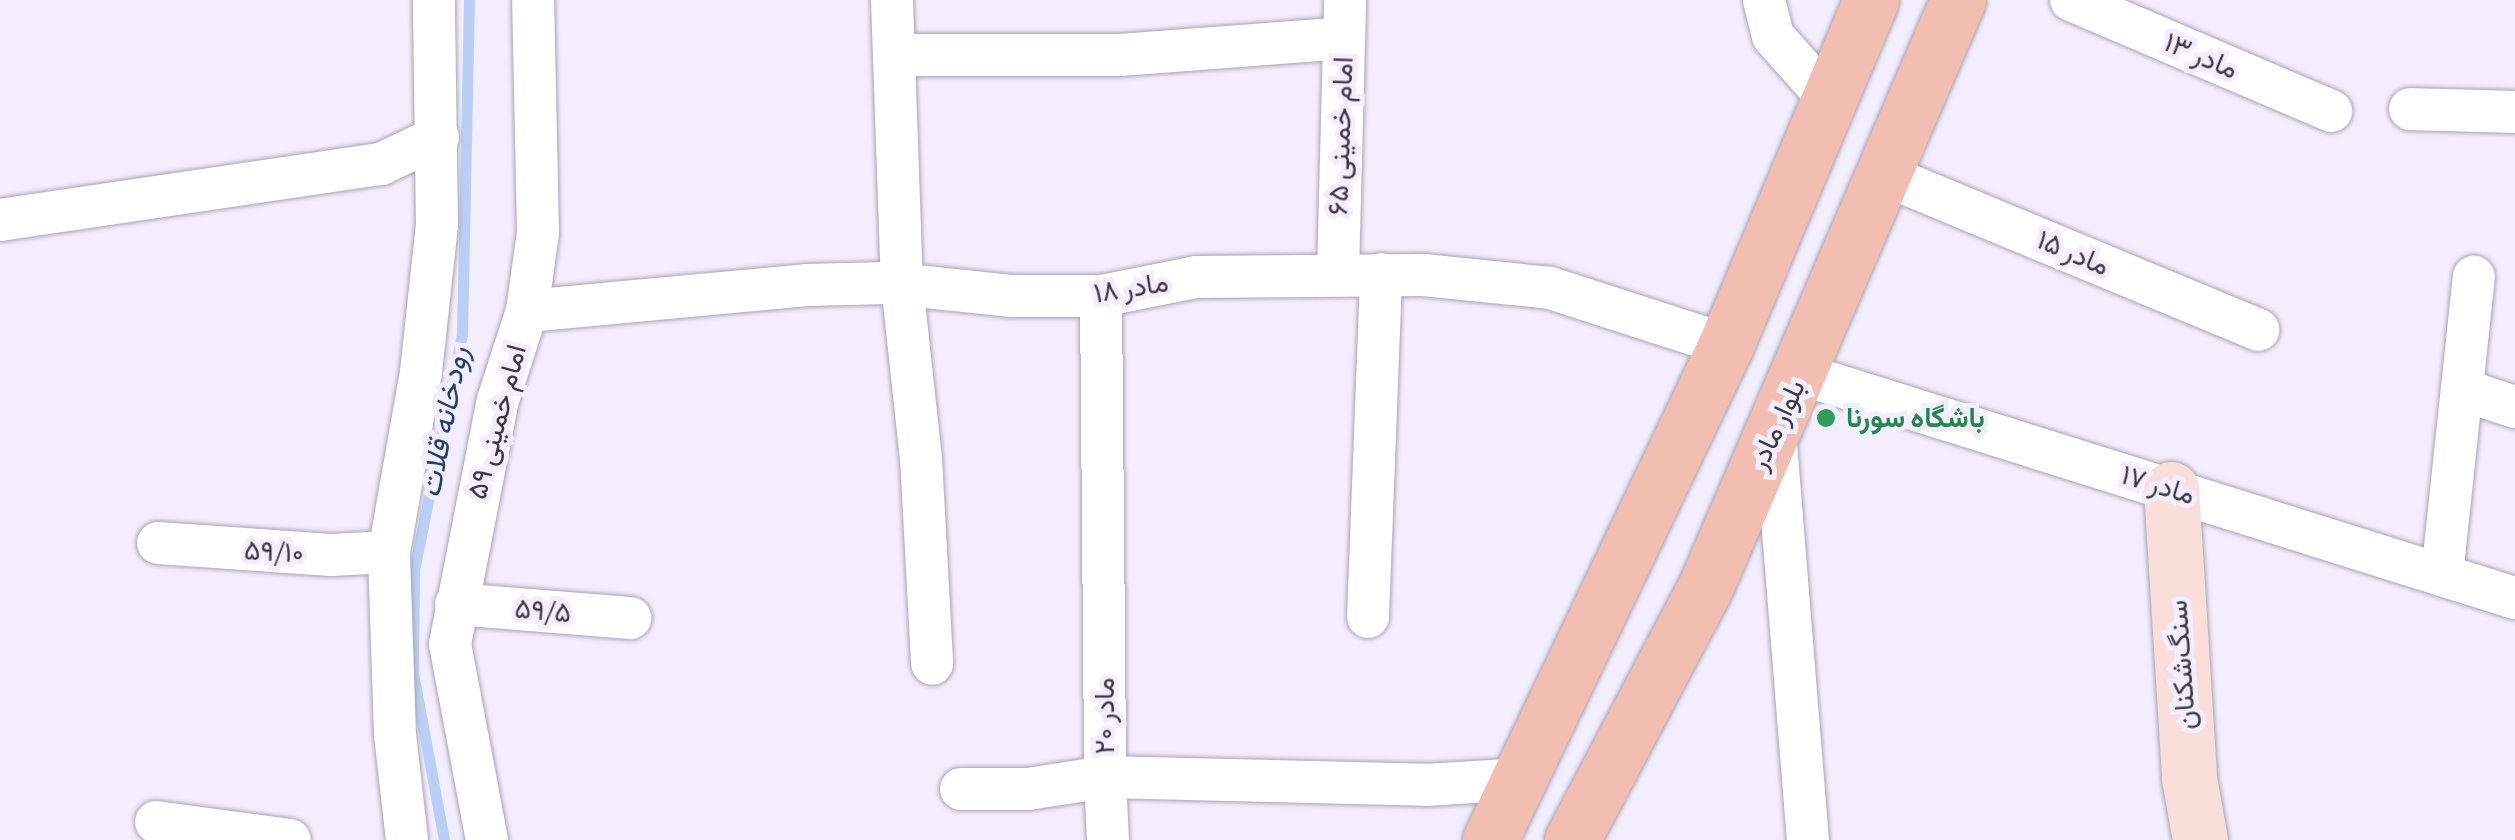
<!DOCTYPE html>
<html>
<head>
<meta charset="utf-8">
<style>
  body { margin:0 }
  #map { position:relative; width:2515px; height:840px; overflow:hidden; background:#f3eefe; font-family:"Crimson Pro",Vazirmatn,serif }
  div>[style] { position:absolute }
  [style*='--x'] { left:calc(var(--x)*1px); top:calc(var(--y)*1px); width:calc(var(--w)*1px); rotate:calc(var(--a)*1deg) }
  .stream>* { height:11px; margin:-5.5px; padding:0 5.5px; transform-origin:5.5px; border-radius:5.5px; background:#bbcff6 }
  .roads { filter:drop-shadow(0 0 2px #a8a4b3) drop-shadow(0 0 2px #a8a4b3) }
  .street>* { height:42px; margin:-21px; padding:0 21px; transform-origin:21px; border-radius:21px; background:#fff }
  .secondary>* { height:55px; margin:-27.5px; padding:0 27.5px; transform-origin:27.5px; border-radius:27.5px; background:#f9ded9 }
  .primary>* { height:55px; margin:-27.5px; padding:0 27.5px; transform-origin:27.5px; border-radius:27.5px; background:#f2beb2 }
  .dots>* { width:28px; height:28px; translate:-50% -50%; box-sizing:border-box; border:5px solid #f3eefe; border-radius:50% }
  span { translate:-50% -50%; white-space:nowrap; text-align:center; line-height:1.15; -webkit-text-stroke:10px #f3eefe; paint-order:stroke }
  .street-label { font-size:28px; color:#3b393f }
  .leisure-label { font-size:28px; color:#27864d; font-weight:700 }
  .left { translate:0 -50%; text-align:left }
  .water-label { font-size:30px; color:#223e77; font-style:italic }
</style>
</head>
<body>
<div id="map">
  <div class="stream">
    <div style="--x:444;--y:840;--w:171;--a:-100.5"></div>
    <div style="--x:413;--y:672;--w:102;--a:-89.4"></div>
    <div style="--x:414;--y:570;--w:241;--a:-78.5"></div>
    <div style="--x:462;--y:334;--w:334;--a:-88.8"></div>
  </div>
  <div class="roads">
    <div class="street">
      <div style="--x:892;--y:0;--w:284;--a:88"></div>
      <div style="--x:902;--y:284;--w:175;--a:83.8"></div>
      <div style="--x:921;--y:458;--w:206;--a:86.9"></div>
      <div style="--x:1764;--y:0;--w:37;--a:76"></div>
      <div style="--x:1773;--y:36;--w:80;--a:48.5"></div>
      <div style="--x:2071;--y:0;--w:283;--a:23.1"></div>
      <div style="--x:894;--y:55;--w:226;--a:0"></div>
      <div style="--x:1120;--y:55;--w:225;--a:-4.3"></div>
      <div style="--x:2410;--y:109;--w:105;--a:1.6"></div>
      <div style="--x:1887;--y:176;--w:402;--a:22.5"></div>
      <div style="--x:0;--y:220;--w:385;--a:-8.4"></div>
      <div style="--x:381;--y:164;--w:63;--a:-25.3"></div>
      <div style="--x:1338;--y:273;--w:273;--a:-88.5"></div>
      <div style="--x:1101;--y:296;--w:481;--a:89.5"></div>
      <div style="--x:1105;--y:777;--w:321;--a:1.4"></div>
      <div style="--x:1426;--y:785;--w:97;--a:-3.5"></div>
      <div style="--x:527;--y:311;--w:281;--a:-5.3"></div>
      <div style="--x:807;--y:285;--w:81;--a:-1.4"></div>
      <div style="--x:888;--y:283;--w:125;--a:6"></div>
      <div style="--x:1012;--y:296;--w:89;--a:0"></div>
      <div style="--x:1101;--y:296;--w:97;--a:-11.3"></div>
      <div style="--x:1196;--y:277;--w:227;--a:-0.5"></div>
      <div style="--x:1423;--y:275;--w:128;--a:5.8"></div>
      <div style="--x:1550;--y:288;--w:185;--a:17.9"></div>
      <div style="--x:1801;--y:374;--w:748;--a:17.42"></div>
      <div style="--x:2463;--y:390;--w:55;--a:18.1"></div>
      <div style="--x:1775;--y:431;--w:410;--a:85.4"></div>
      <div style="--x:158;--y:543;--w:173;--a:4"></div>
      <div style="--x:331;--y:555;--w:58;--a:-3"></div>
      <div style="--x:2442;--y:575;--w:300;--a:-83.9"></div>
      <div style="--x:456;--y:604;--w:175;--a:4.6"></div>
      <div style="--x:1368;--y:617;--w:343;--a:-87.8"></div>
      <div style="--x:961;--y:789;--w:67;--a:0"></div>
      <div style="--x:1028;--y:789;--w:78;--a:-8.9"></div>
      <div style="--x:1105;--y:777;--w:63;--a:87.3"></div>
      <div style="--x:156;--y:822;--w:135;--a:7.7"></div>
      <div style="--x:407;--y:840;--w:106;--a:-96.5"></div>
      <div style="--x:395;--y:735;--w:183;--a:-91.9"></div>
      <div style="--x:389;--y:552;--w:183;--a:-79.9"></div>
      <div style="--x:421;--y:372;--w:148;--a:-83.8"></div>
      <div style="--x:437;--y:225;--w:225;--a:-90.8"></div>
      <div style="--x:487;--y:840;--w:199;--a:-100.7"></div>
      <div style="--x:450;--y:644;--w:249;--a:-78.9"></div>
      <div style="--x:498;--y:400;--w:94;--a:-72"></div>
      <div style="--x:527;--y:311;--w:79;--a:-82"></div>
      <div style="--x:538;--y:233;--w:233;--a:-91.2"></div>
    </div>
    <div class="secondary">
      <div style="--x:2171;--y:489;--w:290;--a:86.4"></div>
      <div style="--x:2189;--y:778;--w:63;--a:79.9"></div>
    </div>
    <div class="primary">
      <div style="--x:1490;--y:840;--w:548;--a:-64.51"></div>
      <div style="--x:1726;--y:345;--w:374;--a:-67.2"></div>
      <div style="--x:1572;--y:840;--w:285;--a:-62.2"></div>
      <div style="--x:1705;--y:588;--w:640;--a:-66.72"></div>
    </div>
  </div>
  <div class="dots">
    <div style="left:1826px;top:418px;background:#2e9e5b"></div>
  </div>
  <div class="street-label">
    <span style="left:2201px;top:56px;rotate:23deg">مادر ۱۳</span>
    <span style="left:1341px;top:136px;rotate:-88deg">امام خمینی ۶۵</span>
    <span style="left:2073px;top:253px;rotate:23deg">مادر ۱۵</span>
    <span style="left:1131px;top:288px;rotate:-9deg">مادر ۱۸</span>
    <span style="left:497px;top:422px;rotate:-75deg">امام خمینی ۵۹</span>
    <span style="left:1777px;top:425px;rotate:-65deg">بلوار مادر</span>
    <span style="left:2158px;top:485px;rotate:17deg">مادر ۱۷</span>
    <span style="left:274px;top:552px;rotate:3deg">۵۹/۱۰</span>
    <span style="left:543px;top:611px;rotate:5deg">۵۹/۵</span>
    <span style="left:2182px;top:665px;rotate:-94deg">سنگ‌شکنان</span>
    <span style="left:1105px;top:716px;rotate:-90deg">مادر ۲۰</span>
  </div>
  <div class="leisure-label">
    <span class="left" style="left:1846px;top:418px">باشگاه سورنا</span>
  </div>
  <div class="water-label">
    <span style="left:444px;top:422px;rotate:-79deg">رودخانه قلات</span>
  </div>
</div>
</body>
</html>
